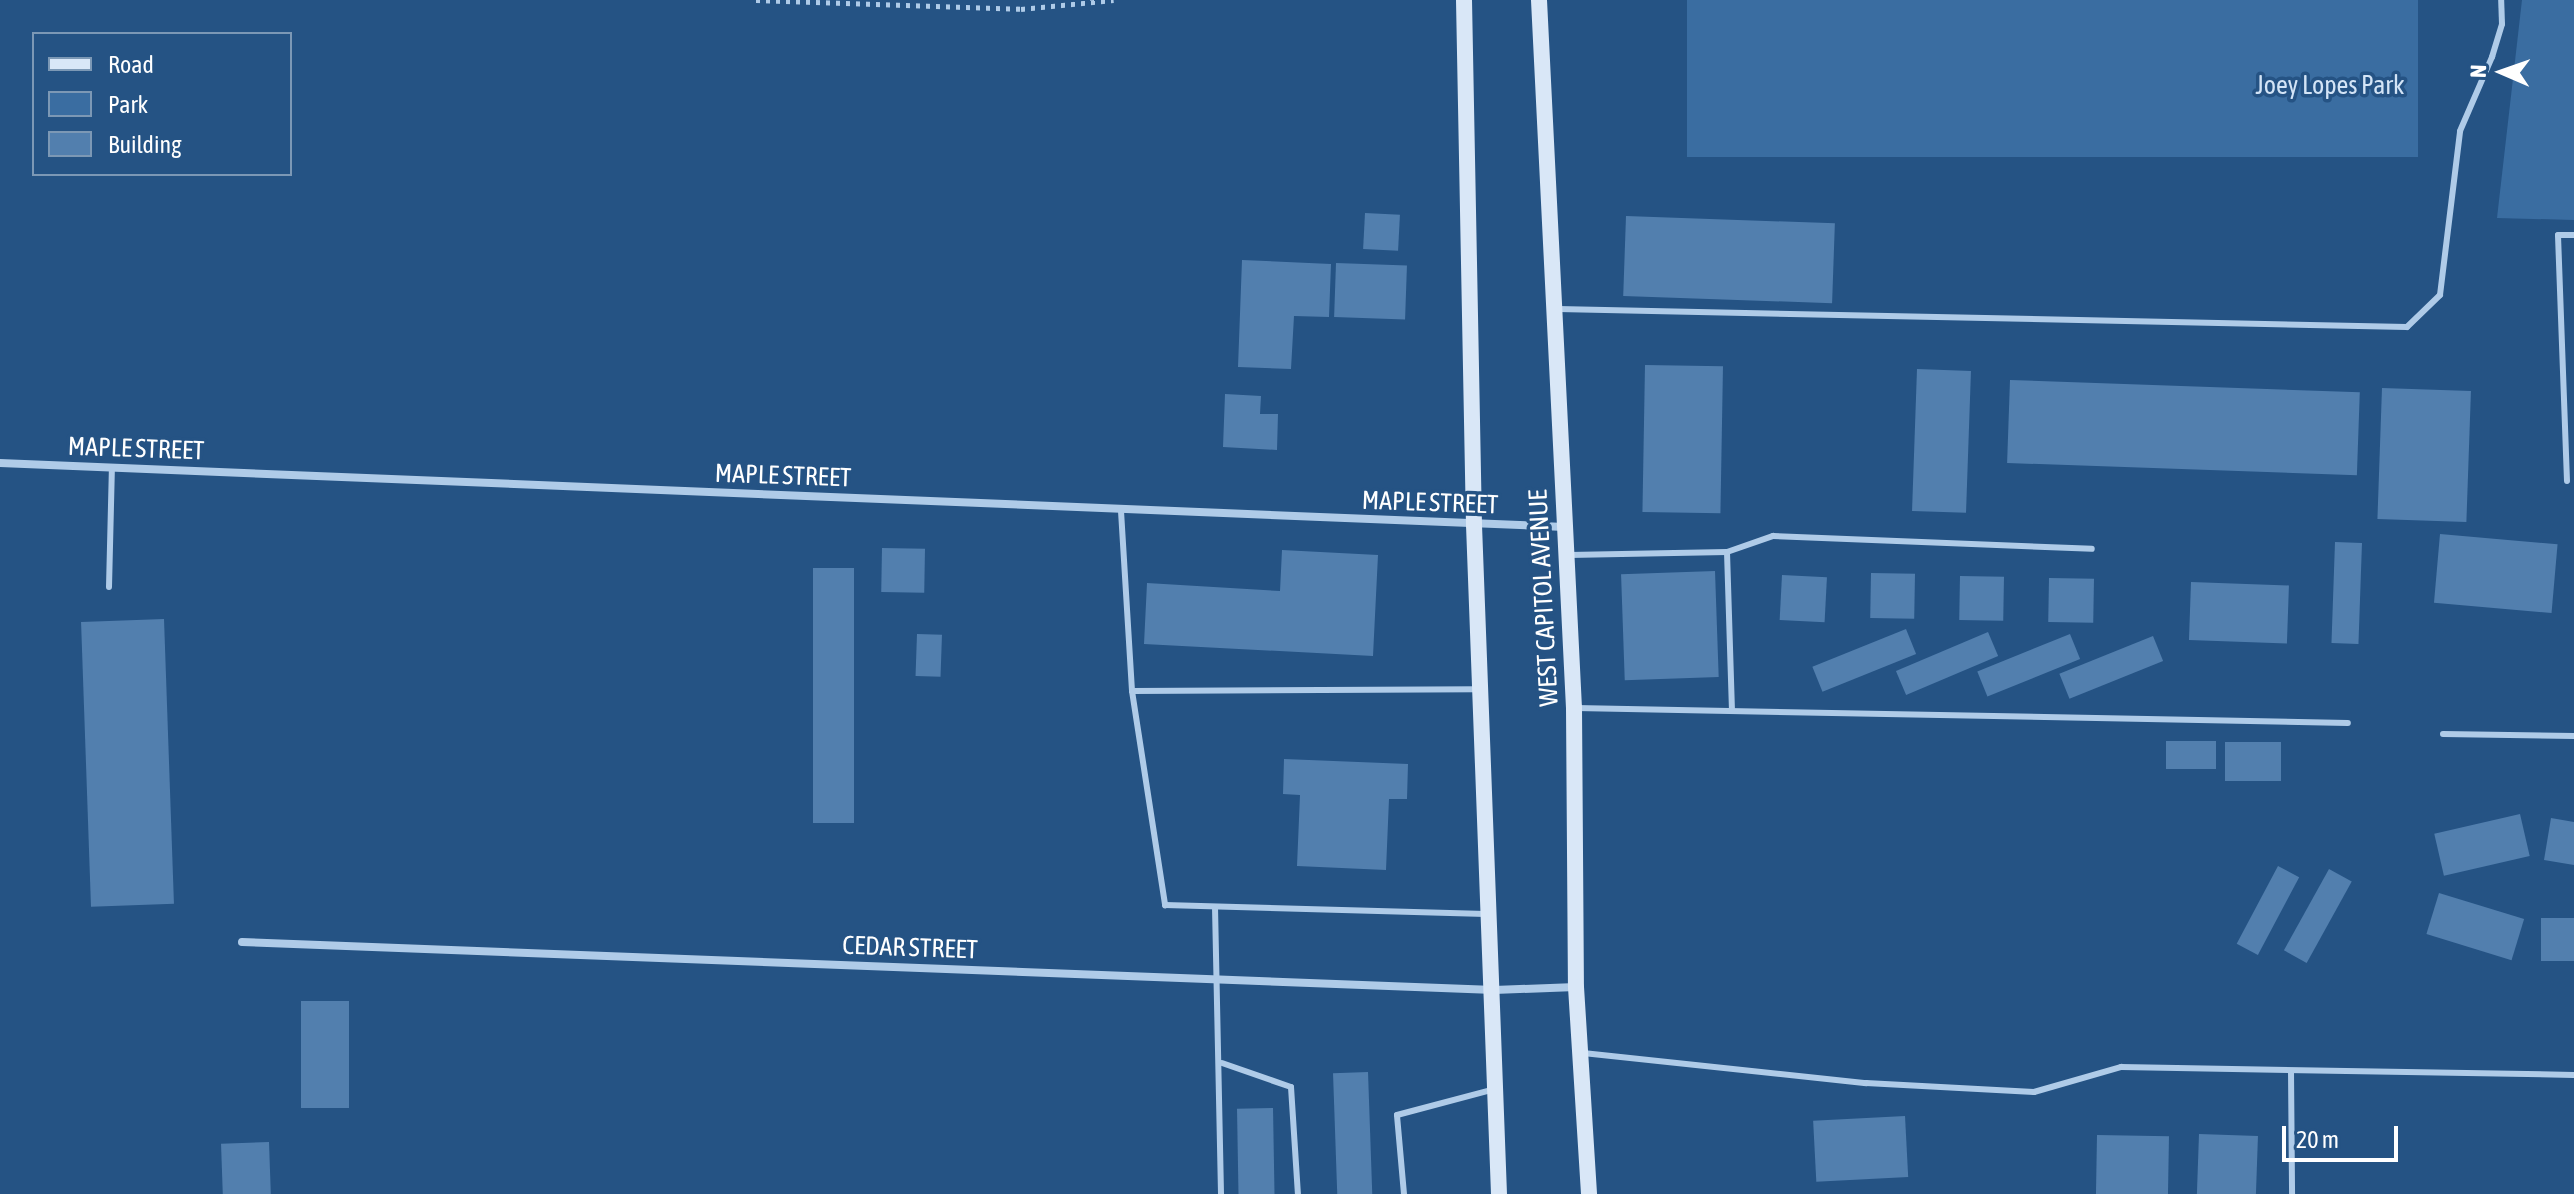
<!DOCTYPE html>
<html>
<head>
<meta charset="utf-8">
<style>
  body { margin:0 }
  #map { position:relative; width:2574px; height:1194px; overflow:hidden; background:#255384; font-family:"Asap Condensed",sans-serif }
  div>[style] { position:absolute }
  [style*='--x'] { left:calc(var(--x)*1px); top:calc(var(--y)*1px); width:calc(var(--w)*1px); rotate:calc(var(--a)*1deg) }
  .green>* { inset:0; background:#3a6da1; transform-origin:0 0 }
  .building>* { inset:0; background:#527fae; transform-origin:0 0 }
  .path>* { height:5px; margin-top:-2.5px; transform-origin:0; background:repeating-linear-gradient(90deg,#afcbe8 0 4px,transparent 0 10px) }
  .service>* { height:6px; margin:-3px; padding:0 3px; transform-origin:3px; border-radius:3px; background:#afcbe8 }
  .minor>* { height:8px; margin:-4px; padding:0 4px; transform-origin:4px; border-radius:4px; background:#afcbe8 }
  .secondary>* { height:16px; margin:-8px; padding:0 8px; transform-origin:8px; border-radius:8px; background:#d9e7f7 }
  span { translate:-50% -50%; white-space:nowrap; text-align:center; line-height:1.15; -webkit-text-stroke:7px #255384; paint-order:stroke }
  .park-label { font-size:26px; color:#d3e4f6 }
  .street-label { font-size:26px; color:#fff }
  .legend { position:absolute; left:32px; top:32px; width:260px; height:144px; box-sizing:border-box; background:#255384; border:2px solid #7c98b5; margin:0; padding:10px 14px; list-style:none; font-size:24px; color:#fff }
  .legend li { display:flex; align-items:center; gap:16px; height:40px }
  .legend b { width:40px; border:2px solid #7c98b5 }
  .north { position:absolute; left:2462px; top:32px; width:80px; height:80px; -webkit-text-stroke:6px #255384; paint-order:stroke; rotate:272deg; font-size:22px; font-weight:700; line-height:32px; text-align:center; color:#fff }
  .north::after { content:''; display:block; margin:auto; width:28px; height:36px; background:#fff; clip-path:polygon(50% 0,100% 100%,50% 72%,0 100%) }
  .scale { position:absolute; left:2282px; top:1126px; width:116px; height:36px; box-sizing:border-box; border:4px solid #fff; border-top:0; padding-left:10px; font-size:24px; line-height:28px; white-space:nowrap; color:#fff; -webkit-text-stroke:6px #255384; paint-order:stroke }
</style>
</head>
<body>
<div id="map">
  <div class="green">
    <div style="left:1687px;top:0;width:731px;height:157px"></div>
    <div style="clip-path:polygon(2522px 0,2574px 0,2574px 220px,2497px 218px)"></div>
  </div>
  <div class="building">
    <div style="left:1365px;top:213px;width:35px;height:36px;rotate:3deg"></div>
    <div style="left:1626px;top:216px;width:209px;height:80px;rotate:2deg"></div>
    <div style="clip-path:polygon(1242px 260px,1331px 264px,1329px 317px,1294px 316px,1291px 369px,1238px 367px)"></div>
    <div style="left:1336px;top:263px;width:71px;height:54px;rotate:2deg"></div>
    <div style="left:1645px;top:365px;width:78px;height:147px;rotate:1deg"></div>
    <div style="left:1917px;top:369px;width:54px;height:142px;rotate:2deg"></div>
    <div style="left:2010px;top:380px;width:350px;height:83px;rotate:2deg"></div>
    <div style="left:2382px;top:388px;width:89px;height:131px;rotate:2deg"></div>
    <div style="clip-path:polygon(1225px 394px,1261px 396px,1260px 414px,1278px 414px,1277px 450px,1223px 447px)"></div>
    <div style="left:2440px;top:534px;width:118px;height:69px;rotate:5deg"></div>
    <div style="left:2335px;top:542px;width:27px;height:101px;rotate:2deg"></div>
    <div style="left:882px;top:548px;width:43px;height:44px;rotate:1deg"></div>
    <div style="clip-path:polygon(1282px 550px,1378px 555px,1373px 656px,1144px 644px,1147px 583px,1280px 591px)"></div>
    <div style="left:813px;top:568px;width:41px;height:255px"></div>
    <div style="left:1715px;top:571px;width:106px;height:94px;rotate:88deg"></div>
    <div style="left:1871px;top:573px;width:44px;height:45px;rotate:1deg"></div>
    <div style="left:1782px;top:575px;width:45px;height:45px;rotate:3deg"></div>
    <div style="left:1960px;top:576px;width:44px;height:44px;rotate:1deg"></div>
    <div style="left:2049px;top:578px;width:45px;height:44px;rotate:1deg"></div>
    <div style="left:2191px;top:582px;width:98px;height:58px;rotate:2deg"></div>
    <div style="left:164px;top:619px;width:285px;height:83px;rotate:88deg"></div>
    <div style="left:1906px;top:629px;width:27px;height:101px;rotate:68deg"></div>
    <div style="left:1988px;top:632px;width:26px;height:100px;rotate:67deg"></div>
    <div style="left:917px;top:634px;width:25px;height:42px;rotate:2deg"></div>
    <div style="left:2070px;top:634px;width:27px;height:100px;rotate:68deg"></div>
    <div style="left:2153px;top:636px;width:27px;height:101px;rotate:68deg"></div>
    <div style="left:2166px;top:741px;width:50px;height:28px"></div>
    <div style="left:2225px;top:742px;width:56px;height:39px"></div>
    <div style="clip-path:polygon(1284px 759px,1408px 764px,1407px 799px,1389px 799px,1386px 870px,1297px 866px,1300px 795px,1283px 794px)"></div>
    <div style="left:2520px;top:814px;width:43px;height:88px;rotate:77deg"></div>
    <div style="clip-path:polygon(2551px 818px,2574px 822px,2574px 865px,2544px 860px)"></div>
    <div style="left:2278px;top:866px;width:24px;height:88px;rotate:28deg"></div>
    <div style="left:2329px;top:869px;width:26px;height:93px;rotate:29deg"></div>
    <div style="left:2439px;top:893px;width:89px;height:43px;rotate:17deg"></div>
    <div style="left:2574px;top:918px;width:43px;height:33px;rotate:90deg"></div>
    <div style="left:301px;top:1001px;width:48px;height:107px"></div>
    <div style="left:1368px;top:1072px;width:122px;height:35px;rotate:88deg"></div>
    <div style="left:1273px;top:1108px;width:86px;height:36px;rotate:89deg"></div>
    <div style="left:1905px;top:1116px;width:61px;height:92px;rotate:87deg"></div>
    <div style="left:2199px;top:1134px;width:59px;height:60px;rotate:2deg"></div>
    <div style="left:2097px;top:1135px;width:72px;height:59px;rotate:1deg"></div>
    <div style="left:269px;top:1142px;width:52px;height:48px;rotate:88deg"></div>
  </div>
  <div class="path">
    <div style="--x:756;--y:0;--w:265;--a:1.9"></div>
    <div style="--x:1021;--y:9;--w:93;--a:-5.5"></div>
  </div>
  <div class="service">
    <div style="--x:1558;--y:309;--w:849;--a:1.21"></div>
    <div style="--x:2407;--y:327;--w:46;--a:-44.1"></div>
    <div style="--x:2440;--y:295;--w:165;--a:-83"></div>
    <div style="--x:2460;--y:131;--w:81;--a:-66.6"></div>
    <div style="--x:2492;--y:57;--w:34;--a:-73"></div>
    <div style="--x:2502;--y:24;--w:24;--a:-92"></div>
    <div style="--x:2567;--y:481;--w:246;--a:-92.1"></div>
    <div style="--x:2558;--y:235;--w:16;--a:0"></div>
    <div style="--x:1121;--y:511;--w:180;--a:86.5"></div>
    <div style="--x:1132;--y:691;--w:345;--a:-0.3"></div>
    <div style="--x:1727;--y:552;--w:49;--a:-19.2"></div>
    <div style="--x:1773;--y:536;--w:319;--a:2.3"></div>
    <div style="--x:1569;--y:555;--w:158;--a:-1.1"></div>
    <div style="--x:1727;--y:552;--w:159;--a:88.2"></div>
    <div style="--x:109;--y:587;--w:119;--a:-88.6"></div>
    <div style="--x:1132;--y:691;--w:217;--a:81.2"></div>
    <div style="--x:1165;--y:905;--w:321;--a:1.6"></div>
    <div style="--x:1576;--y:708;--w:772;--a:1.11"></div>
    <div style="--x:2443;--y:734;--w:131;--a:0.9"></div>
    <div style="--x:1215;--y:907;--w:287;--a:88.8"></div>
    <div style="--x:1583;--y:1053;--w:285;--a:6.1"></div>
    <div style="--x:1866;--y:1083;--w:168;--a:3.1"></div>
    <div style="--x:2034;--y:1092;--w:91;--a:-16"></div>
    <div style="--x:2121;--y:1067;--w:453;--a:1"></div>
    <div style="--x:1222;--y:1063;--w:73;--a:19.2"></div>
    <div style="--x:1291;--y:1087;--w:107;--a:86.3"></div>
    <div style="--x:2291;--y:1071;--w:123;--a:89.5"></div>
    <div style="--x:1404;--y:1194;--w:79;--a:-95.1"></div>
    <div style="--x:1397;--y:1115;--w:97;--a:-14.9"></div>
  </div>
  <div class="minor">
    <div style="--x:0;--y:463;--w:1566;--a:2.34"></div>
    <div style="--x:242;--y:942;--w:1253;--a:2.2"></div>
    <div style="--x:1494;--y:990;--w:82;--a:-2.1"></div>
  </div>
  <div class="secondary">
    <div style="--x:1464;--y:0;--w:525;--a:88.91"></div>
    <div style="--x:1474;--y:525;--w:669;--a:87.86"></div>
    <div style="--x:1539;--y:0;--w:709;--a:87.17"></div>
    <div style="--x:1574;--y:708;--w:279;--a:89.6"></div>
    <div style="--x:1576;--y:987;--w:207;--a:86.4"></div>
  </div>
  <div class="park-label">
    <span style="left:2330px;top:86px">Joey Lopes Park</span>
  </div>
  <div class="street-label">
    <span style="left:136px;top:449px;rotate:2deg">MAPLE STREET</span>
    <span style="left:783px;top:476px;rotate:2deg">MAPLE STREET</span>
    <span style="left:1430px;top:503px;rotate:2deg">MAPLE STREET</span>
    <span style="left:1544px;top:598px;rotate:-93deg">WEST CAPITOL AVENUE</span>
    <span style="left:910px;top:948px;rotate:2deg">CEDAR STREET</span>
  </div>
  <ul class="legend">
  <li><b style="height:10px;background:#d9e7f7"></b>Road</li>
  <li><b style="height:22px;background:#3a6da1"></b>Park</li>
  <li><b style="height:22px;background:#527fae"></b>Building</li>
  </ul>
  <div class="north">N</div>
  <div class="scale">20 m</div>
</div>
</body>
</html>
